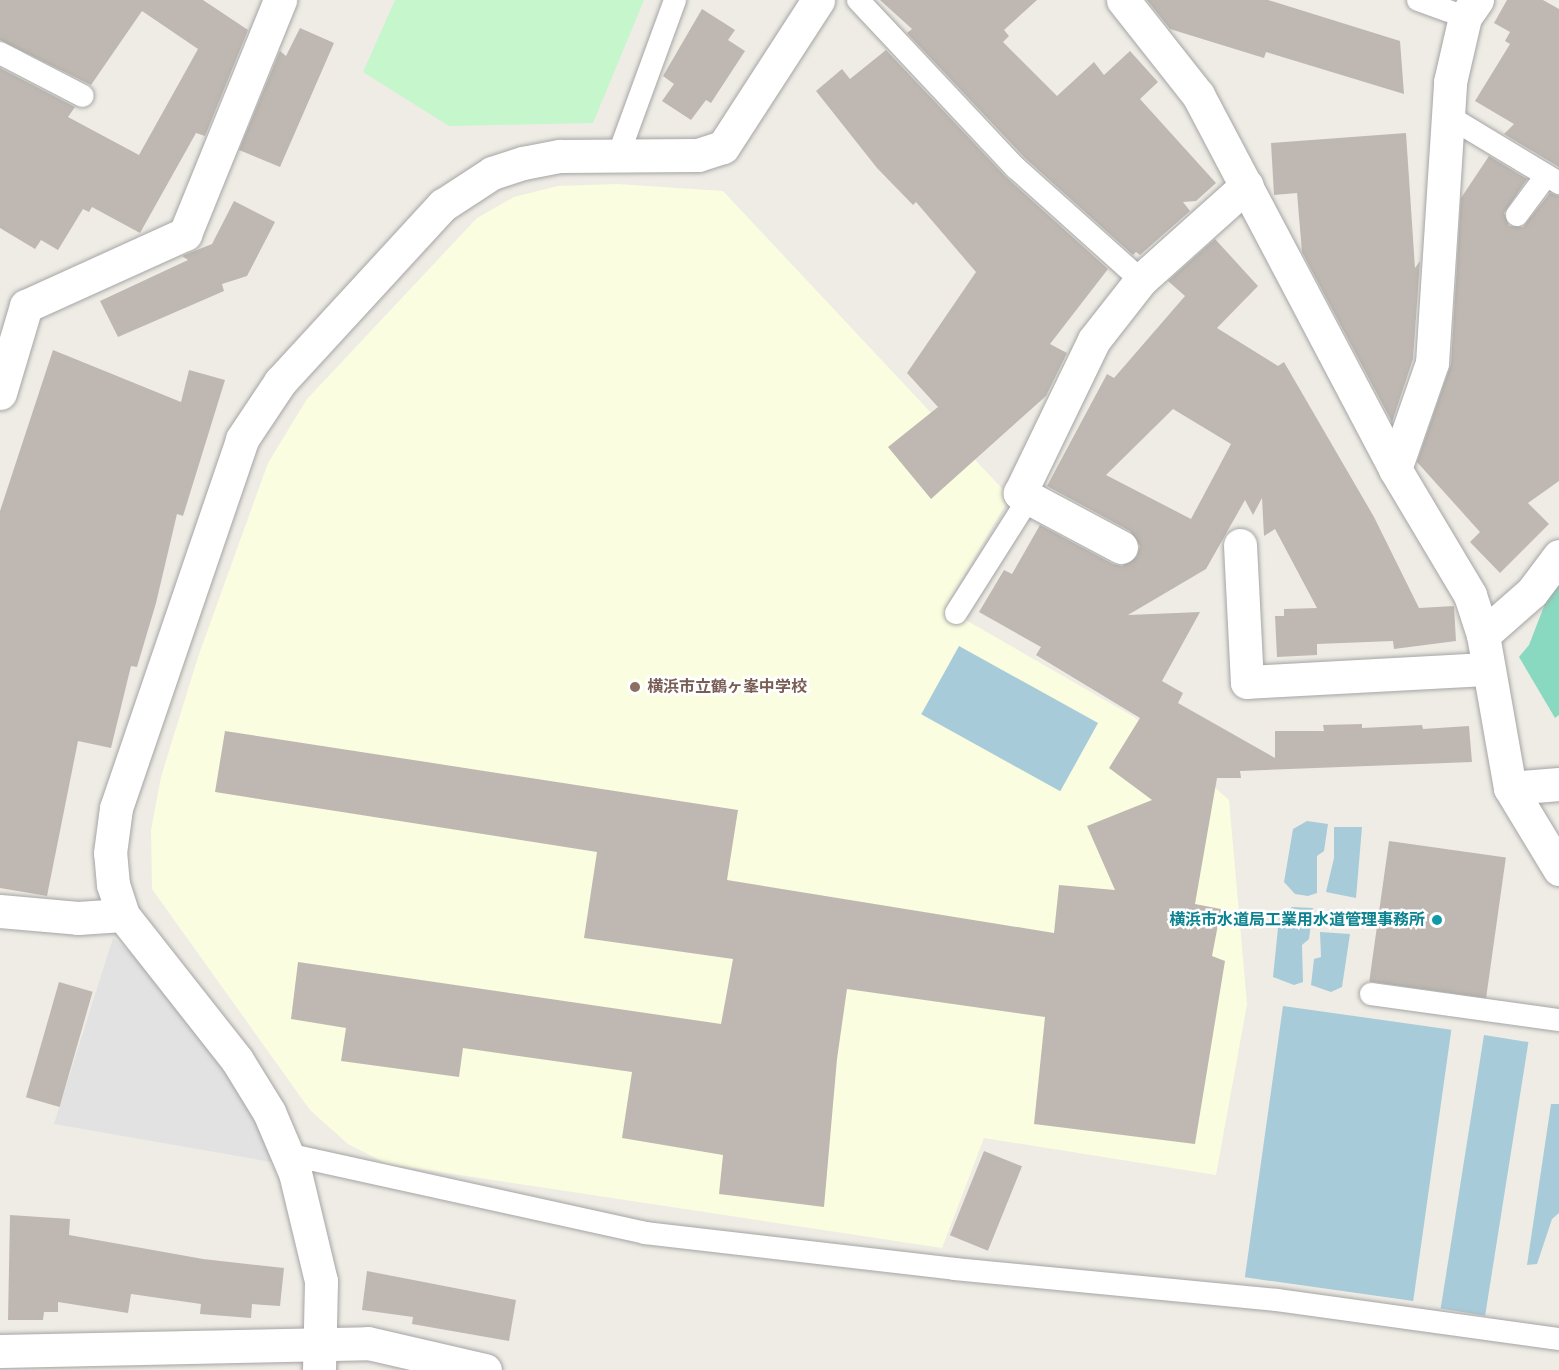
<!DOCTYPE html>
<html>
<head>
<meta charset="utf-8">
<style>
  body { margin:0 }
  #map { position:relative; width:1559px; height:1370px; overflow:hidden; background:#efece5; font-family:Raleway,"Noto Sans JP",sans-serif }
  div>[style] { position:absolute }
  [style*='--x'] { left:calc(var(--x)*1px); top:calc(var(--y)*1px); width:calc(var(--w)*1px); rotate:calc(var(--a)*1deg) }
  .education>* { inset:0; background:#fbfde0 }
  .park>* { inset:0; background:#c5f6cc }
  .pitch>* { inset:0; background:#88d9c0 }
  .parking>* { inset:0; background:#e2e2e2 }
  .water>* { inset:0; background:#a8cbda; transform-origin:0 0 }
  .building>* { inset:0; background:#bfb8b2; transform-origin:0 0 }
  .roads { filter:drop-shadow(0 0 2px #a5a5a5) drop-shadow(0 0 2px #a5a5a5) }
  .service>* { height:22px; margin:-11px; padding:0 11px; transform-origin:11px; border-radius:11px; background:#fff }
  .minor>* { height:33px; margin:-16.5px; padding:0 16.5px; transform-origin:16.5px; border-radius:16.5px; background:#fff }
  .tertiary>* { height:33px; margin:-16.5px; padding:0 16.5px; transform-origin:16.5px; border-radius:16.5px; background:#fff }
  .dots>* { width:16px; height:16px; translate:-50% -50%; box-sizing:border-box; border:3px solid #fff; border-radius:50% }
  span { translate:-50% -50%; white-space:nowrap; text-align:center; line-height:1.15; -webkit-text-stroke:5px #fff; paint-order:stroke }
  .education-label { font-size:16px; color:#785e54; font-weight:700 }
  .left { translate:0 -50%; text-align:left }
  .culture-label { font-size:16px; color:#0d838f; font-weight:700 }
  .right { translate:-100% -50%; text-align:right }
</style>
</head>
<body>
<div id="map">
  <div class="education">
    <div style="clip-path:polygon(617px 184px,723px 191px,1010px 497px,945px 608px,1134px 717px,1229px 800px,1247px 1004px,1216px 1175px,984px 1138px,942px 1248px,387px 1164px,348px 1144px,310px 1110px,152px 889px,151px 830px,161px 777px,198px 657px,268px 463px,307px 399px,477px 218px,514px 197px,558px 186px)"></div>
  </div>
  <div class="park">
    <div style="clip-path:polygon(395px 0,644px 0,593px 123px,449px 126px,363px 72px)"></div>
  </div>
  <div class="pitch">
    <div style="clip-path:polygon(1559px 585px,1559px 715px,1555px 718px,1519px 657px,1529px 645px,1548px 596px)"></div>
  </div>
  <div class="parking">
    <div style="clip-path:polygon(113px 938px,149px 969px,230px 1077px,261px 1129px,271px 1162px,54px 1124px)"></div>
  </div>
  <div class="water">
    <div style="left:959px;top:646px;width:159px;height:78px;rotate:29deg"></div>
    <div style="clip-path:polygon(1307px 821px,1328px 824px,1324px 851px,1317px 856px,1317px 893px,1308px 896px,1295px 894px,1284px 882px,1293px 829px)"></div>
    <div style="clip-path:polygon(1334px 827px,1362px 827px,1356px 898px,1326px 892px,1334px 858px)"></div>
    <div style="clip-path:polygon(1292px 907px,1313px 908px,1309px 939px,1302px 945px,1303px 982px,1294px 985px,1273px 977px,1279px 918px)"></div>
    <div style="clip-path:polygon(1320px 932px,1350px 934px,1342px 987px,1331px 992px,1311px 985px,1314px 959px,1321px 957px)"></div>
    <div style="left:1283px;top:1006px;width:170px;height:274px;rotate:8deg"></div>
    <div style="left:1484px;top:1035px;width:45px;height:277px;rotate:9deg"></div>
    <div style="clip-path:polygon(1551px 1104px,1559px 1104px,1559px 1213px,1552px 1219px,1537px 1264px,1527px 1265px)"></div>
  </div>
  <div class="building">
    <div style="clip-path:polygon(0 0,203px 0,248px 30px,205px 136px,196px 133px,140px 233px,92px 207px,89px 212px,83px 209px,58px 250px,41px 240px,35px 249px,0 228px,0 68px,75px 107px,68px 117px,139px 155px,198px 49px,142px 11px,91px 85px,0 40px)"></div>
    <div style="clip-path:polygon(880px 0,1037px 0,1004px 30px,1009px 36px,1003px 42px,1057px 96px,1094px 62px,1104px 75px,1130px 51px,1158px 82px,1140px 99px,1216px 183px,1196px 201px,1183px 202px,1190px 211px,1140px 255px,1136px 252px,1133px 255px,1025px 158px,907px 33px,912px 29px)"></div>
    <div style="clip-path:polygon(1147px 0,1268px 0,1400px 41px,1404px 94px,1266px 52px,1264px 58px,1170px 29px)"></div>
    <div style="clip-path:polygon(1507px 0,1543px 0,1559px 9px,1559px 167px,1504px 134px,1514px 124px,1475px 101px,1510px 44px,1505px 41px,1510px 32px,1494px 23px)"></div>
    <div style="clip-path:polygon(702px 9px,735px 30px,728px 40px,745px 51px,711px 103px,706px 100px,691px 120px,662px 101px,674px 84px,663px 76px)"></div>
    <div style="clip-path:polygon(300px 28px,334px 43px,280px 167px,239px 150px,280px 51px,286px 56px)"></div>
    <div style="clip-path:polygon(886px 50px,1006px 177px,1108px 269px,1050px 344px,1067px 353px,1046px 396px,931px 499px,888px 447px,938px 407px,907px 373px,976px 272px,916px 202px,913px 205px,877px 168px,816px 91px,842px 69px,850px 79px)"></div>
    <div style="clip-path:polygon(1406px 133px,1415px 268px,1420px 261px,1413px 359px,1392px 422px,1302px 252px,1297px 193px,1274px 195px,1271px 143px)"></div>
    <div style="clip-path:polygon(1489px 156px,1527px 179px,1504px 213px,1509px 226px,1523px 227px,1550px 193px,1559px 196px,1559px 481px,1528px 503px,1549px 524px,1500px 573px,1470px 542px,1480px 532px,1417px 462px,1451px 364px,1461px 198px)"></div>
    <div style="clip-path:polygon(234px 201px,275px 222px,247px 276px,222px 284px,224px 291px,118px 337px,100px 301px,188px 260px,182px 256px,212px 244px)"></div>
    <div style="clip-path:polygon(evenodd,1215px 239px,1258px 286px,1217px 328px,1278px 366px,1284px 362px,1374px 517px,1419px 608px,1454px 606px,1456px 641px,1394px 649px,1393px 641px,1317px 644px,1317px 655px,1277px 657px,1275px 616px,1284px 616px,1284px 609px,1317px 608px,1275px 529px,1264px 536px,1262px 498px,1253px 515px,1245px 500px,1206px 569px,1128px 615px,1200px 612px,1162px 681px,1183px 693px,1178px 703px,1275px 758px,1275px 731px,1324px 731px,1323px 725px,1362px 724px,1362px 728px,1422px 725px,1423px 729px,1469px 726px,1472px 762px,1240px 771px,1241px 778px,1217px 778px,1195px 904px,1221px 909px,1212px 956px,1225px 961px,1195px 1144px,1034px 1124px,1045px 1017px,847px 989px,837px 1059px,824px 1207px,719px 1194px,723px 1155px,622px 1138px,632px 1072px,463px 1048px,459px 1077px,341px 1061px,346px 1028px,291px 1019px,298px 962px,721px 1024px,733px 959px,584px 938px,597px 852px,215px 792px,225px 731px,738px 810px,727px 880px,1054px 933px,1059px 885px,1115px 890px,1087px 826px,1152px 800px,1109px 768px,1140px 718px,1036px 655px,1041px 647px,979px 612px,1004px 570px,1012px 574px,1040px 525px,1113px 564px,1122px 566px,1137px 556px,1140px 546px,1130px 531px,1047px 486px,1107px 374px,1114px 378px,1185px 296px,1168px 281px,1215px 239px,1173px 409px,1231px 444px,1191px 519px,1106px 475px,1173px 409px)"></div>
    <div style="clip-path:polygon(53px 350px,181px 402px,189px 370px,225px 380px,183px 516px,177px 514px,156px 603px,137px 667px,131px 666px,111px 748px,78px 741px,47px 896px,0 888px,0 511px)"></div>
    <div style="left:1389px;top:841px;width:118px;height:142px;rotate:8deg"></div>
    <div style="left:59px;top:982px;width:35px;height:120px;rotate:16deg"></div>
    <div style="left:984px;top:1151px;width:41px;height:91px;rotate:22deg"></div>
    <div style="clip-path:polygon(10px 1215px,70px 1219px,69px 1235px,203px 1259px,284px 1268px,280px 1306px,252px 1304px,251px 1318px,200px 1314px,201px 1304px,131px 1294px,128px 1313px,58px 1302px,58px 1312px,44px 1312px,43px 1320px,8px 1320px)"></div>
    <div style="clip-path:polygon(367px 1271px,516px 1300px,509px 1341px,412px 1324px,413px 1317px,362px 1310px)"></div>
  </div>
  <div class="roads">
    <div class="service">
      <div style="--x:858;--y:0;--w:231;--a:46.8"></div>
      <div style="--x:1016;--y:168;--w:168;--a:41.9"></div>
      <div style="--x:1418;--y:0;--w:50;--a:19.9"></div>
      <div style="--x:0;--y:53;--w:93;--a:27.4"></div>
      <div style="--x:1448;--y:116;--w:130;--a:31.1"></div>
      <div style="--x:618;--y:156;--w:166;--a:-69.9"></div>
      <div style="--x:1517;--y:215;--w:49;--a:-53.4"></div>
      <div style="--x:956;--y:613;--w:136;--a:-57.6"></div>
      <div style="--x:1371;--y:994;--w:190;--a:7.9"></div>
      <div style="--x:287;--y:1154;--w:367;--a:12.4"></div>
      <div style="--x:645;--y:1233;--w:312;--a:6.6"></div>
      <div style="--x:955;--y:1269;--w:323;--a:5.5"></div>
      <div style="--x:1277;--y:1300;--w:285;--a:7.9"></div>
    </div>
    <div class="minor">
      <div style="--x:1123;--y:0;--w:121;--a:51.7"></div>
      <div style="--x:1198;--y:95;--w:423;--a:62.2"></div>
      <div style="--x:1395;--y:469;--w:147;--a:59.2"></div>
      <div style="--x:1470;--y:595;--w:42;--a:72"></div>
      <div style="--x:1483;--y:635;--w:155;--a:80"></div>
      <div style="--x:1510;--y:788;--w:95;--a:58.8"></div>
      <div style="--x:0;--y:393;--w:91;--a:-73.4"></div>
      <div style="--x:26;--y:306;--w:175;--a:-24.4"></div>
      <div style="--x:185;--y:234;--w:253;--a:-67.9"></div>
      <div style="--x:1395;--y:469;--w:112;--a:-70.8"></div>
      <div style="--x:1432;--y:363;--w:282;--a:-86.3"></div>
      <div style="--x:1450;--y:82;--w:67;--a:-77"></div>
      <div style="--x:1465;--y:17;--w:21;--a:-55"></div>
      <div style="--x:1240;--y:545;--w:137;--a:87.1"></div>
      <div style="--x:1247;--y:682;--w:241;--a:-3.1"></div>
      <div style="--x:1121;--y:547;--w:115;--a:-151.9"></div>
      <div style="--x:1020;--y:493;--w:170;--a:-64.2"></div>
      <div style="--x:1094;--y:340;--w:76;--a:-51.9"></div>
      <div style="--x:1141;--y:280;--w:142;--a:-41.9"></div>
      <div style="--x:1483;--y:635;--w:65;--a:-41.3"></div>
      <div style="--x:1532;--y:592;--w:45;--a:-53.1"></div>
      <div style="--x:1510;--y:788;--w:49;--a:-4.7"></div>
      <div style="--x:0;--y:911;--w:78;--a:5.1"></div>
      <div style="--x:78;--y:918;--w:45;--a:-3.8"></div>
      <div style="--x:0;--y:1351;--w:368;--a:-1.2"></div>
      <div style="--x:368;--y:1343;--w:120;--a:13"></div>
    </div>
    <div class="tertiary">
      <div style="--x:319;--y:1370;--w:89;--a:-88.7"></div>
      <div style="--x:321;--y:1281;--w:111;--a:-103.5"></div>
      <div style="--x:295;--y:1173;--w:66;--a:-113.1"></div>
      <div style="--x:269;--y:1112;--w:61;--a:-121.6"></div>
      <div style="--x:237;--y:1060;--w:184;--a:-128.2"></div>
      <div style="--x:123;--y:915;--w:32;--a:-108"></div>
      <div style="--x:113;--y:885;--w:32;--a:-95"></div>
      <div style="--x:110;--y:853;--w:45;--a:-82.4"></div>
      <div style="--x:116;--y:808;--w:390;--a:-71.1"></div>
      <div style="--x:242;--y:439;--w:69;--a:-56.3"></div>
      <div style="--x:280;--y:382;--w:241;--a:-47.4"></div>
      <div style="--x:443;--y:205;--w:59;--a:-33.1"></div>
      <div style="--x:492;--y:173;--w:33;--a:-18"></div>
      <div style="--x:523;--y:163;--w:38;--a:-11"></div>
      <div style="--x:560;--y:156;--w:138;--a:-0.4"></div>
      <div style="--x:698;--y:155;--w:26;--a:-18"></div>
      <div style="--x:723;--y:147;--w:175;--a:-57.1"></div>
    </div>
  </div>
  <div class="dots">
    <div style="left:635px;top:687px;background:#8d6e63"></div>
    <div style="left:1437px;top:920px;background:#0f9aa8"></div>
  </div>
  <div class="education-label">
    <span class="left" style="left:647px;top:687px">横浜市立鶴ヶ峯中学校</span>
  </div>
  <div class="culture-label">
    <span class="right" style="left:1425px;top:920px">横浜市水道局工業用水道管理事務所</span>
  </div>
</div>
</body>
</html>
